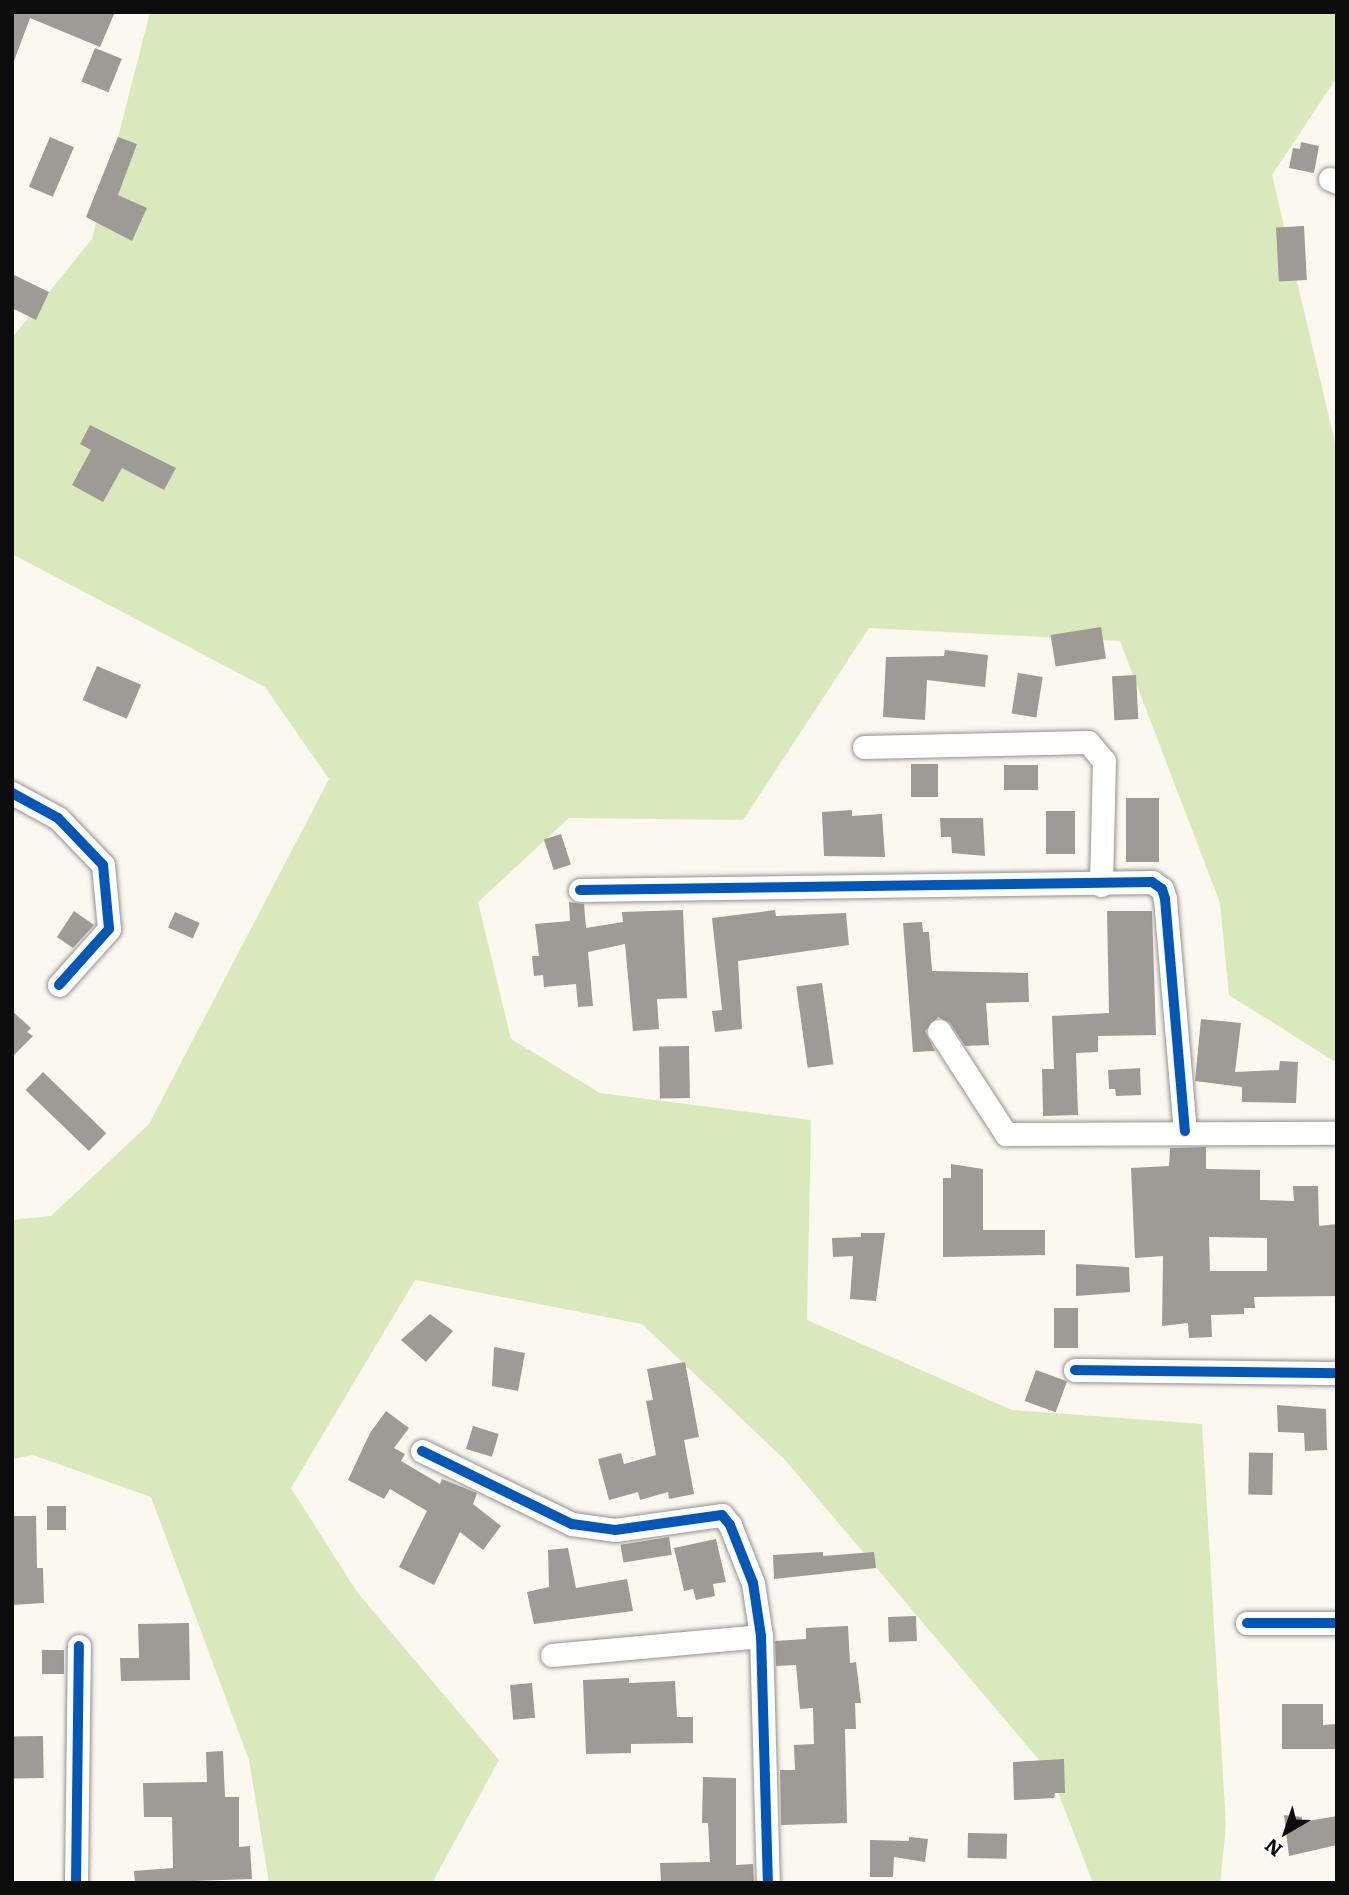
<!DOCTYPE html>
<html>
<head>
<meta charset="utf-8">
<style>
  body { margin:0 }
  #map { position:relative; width:1349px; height:1895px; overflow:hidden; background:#fbf8f0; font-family:Literata,serif }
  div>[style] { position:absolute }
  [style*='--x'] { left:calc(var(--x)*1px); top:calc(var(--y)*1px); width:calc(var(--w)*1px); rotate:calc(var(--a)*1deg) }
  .forest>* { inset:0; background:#d9e9bc }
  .building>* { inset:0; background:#9e9a96; transform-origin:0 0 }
  .roads { filter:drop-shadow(0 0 2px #94928f) drop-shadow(0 0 2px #94928f) }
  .street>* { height:23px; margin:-11.5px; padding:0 11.5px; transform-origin:11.5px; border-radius:11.5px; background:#fefefd }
  .cycleway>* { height:10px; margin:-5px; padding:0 5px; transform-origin:5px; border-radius:5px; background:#0057b8 }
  span { translate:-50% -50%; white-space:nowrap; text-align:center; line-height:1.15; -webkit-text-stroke:7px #fff; paint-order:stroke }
  .frame { position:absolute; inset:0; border:14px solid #0c0c0c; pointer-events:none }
  .north { position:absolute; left:1251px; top:1797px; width:70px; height:70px; -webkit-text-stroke:5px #fff; paint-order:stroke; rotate:219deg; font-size:19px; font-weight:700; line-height:28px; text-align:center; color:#0c0c0c }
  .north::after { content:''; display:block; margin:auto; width:24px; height:32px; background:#0c0c0c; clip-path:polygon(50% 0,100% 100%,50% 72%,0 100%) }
</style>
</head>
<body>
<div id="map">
  <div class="forest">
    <div style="clip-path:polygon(150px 12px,1337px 12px,1337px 77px,1272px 175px,1337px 451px,1337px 1063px,1229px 995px,1220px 903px,1120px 641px,869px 628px,743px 820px,569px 818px,478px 902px,511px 1039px,600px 1093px,811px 1120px,807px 1320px,1012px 1410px,1202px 1424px,1226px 1826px,1220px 1883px,1093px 1883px,1051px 1774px,786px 1461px,642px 1324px,415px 1280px,291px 1488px,357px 1592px,499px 1760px,432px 1883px,269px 1883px,249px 1760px,151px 1497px,33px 1455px,12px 1459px,12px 1220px,51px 1216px,149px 1124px,329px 779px,265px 687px,12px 554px,12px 338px,92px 239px)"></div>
  </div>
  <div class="building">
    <div style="clip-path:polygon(12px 12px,115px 12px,100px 47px,30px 18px,14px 61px)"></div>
    <div style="left:95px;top:48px;width:29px;height:36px;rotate:22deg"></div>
    <div style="left:50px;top:137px;width:26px;height:54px;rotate:23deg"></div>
    <div style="clip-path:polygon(118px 137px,137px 144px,118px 195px,147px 208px,132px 241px,86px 217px)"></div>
    <div style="clip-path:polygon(1301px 142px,1319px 146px,1314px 173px,1289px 168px,1293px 148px,1300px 149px)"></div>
    <div style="left:1304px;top:226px;width:54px;height:28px;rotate:87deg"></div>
    <div style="clip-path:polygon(12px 274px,49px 292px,36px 320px,12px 308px)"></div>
    <div style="clip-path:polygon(90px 425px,176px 468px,164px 490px,122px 468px,103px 502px,72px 485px,91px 450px,80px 444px)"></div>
    <div style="left:1101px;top:627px;width:32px;height:51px;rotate:81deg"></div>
    <div style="clip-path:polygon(945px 650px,988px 655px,985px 687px,927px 680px,925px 720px,883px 717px,886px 657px,944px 656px)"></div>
    <div style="left:97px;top:666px;width:48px;height:37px;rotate:23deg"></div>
    <div style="left:1018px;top:673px;width:25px;height:41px;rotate:9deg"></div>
    <div style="left:1136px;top:675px;width:44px;height:24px;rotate:87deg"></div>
    <div style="left:938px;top:764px;width:33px;height:27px;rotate:90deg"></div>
    <div style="left:1004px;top:765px;width:34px;height:25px"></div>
    <div style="left:1126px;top:798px;width:33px;height:64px"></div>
    <div style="clip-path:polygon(852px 810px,852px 816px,882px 814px,885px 857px,824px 856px,822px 812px)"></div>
    <div style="left:1046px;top:811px;width:29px;height:43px"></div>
    <div style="clip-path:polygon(940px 818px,983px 818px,985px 856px,952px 853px,951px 837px,941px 837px)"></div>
    <div style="left:561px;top:834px;width:32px;height:18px;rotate:72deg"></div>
    <div style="clip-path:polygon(569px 902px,584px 904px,586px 928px,623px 922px,622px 912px,683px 910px,687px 998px,657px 999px,659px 1029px,633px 1031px,625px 944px,588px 952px,593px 1006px,578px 1007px,576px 984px,544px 987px,543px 975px,534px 976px,532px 956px,539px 956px,535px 924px,570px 921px)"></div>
    <div style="clip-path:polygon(775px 910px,776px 916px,846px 913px,849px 945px,738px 961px,742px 1029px,715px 1032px,712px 1011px,722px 1010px,712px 918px)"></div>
    <div style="clip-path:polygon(74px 911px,94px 925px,73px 948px,57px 937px)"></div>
    <div style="clip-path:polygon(1107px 911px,1152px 911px,1156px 1035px,1098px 1036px,1098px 1052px,1076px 1053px,1078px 1115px,1043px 1116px,1042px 1069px,1054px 1069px,1052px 1016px,1109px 1013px)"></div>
    <div style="left:175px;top:912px;width:27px;height:17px;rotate:24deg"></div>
    <div style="clip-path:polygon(922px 922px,923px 932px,929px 932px,932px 971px,1028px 973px,1029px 1002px,986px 1003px,989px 1045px,965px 1046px,950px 1023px,938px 1017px,925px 1031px,935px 1051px,913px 1052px,903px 923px)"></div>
    <div style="left:822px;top:983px;width:82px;height:26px;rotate:82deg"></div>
    <div style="clip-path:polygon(12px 1011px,31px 1028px,27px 1032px,33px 1036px,12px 1057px)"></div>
    <div style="clip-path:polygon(1201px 1019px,1241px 1023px,1235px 1072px,1279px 1070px,1280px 1061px,1298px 1062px,1296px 1103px,1242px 1102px,1242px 1087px,1195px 1081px)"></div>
    <div style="left:689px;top:1046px;width:52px;height:30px;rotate:89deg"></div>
    <div style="clip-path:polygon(1140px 1068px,1141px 1095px,1116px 1096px,1115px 1089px,1109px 1089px,1108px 1070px)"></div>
    <div style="left:43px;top:1072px;width:88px;height:25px;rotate:44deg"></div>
    <div style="clip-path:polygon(evenodd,1206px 1147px,1206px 1169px,1260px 1170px,1260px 1200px,1294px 1201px,1293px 1186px,1318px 1186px,1319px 1226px,1337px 1224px,1336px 1296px,1254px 1297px,1255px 1308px,1244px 1308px,1244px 1314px,1211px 1315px,1212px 1337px,1189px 1338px,1188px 1323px,1162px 1326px,1163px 1256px,1135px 1258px,1131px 1168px,1169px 1166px,1170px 1148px,1206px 1147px,1209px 1237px,1267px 1238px,1267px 1271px,1210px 1271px,1209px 1237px)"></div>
    <div style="clip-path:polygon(951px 1164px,983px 1169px,983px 1230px,1045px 1230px,1045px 1255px,943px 1257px,943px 1178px,951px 1178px)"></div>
    <div style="clip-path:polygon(861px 1233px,885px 1233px,876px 1301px,850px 1299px,853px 1256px,833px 1257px,832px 1238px,861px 1237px)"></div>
    <div style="clip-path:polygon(1076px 1264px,1129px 1267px,1130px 1292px,1076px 1296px)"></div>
    <div style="left:1054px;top:1308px;width:24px;height:40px"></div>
    <div style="clip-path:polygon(430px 1314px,453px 1331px,426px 1362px,401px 1340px)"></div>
    <div style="clip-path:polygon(494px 1347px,525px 1353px,518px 1391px,492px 1386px)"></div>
    <div style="clip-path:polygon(685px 1362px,699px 1437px,684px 1440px,694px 1494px,669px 1499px,668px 1492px,640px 1500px,638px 1492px,609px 1500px,598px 1459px,621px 1453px,624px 1464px,656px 1455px,646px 1401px,653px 1400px,647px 1369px)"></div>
    <div style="left:1036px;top:1370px;width:33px;height:33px;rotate:20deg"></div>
    <div style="clip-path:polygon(1277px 1405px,1326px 1409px,1327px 1450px,1305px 1451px,1304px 1433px,1278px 1432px)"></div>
    <div style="clip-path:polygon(386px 1411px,409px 1428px,394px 1448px,405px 1454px,401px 1461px,440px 1484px,442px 1479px,477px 1493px,473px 1504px,501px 1526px,483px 1550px,460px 1532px,434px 1585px,399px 1567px,427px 1511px,390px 1489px,384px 1499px,348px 1480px,370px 1433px)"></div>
    <div style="left:473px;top:1426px;width:27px;height:24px;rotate:17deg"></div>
    <div style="left:1273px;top:1453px;width:42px;height:24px;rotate:91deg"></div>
    <div style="left:47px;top:1506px;width:19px;height:24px"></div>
    <div style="clip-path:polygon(12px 1516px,36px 1516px,37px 1568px,43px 1568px,44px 1603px,12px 1605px)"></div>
    <div style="left:669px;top:1537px;width:18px;height:49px;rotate:81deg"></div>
    <div style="clip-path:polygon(716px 1539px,726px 1582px,713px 1584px,715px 1596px,696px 1600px,693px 1589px,684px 1591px,674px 1548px)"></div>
    <div style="clip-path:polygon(568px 1548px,576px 1588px,627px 1579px,633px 1611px,534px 1624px,527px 1592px,549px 1587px,548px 1550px)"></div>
    <div style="clip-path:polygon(823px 1552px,823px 1556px,874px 1552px,876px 1568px,774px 1579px,773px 1555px)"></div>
    <div style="left:916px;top:1616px;width:25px;height:28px;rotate:88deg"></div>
    <div style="clip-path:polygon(189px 1623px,190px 1680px,121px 1681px,120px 1658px,139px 1658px,138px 1624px)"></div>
    <div style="clip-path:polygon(848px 1626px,850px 1663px,856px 1662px,861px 1703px,855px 1703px,856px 1729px,845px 1729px,847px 1823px,781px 1825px,780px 1770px,795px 1770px,794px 1745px,814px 1744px,813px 1708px,800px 1709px,796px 1665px,776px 1666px,775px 1641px,806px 1639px,806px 1628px)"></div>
    <div style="left:42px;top:1650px;width:22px;height:24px"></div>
    <div style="clip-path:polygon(629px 1678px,629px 1683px,675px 1681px,677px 1717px,693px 1717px,693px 1743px,631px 1744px,631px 1753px,586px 1754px,583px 1680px)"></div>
    <div style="left:532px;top:1683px;width:35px;height:22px;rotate:85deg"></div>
    <div style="clip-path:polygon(1282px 1704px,1323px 1704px,1323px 1725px,1337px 1724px,1337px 1749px,1282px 1749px)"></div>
    <div style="left:43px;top:1736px;width:42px;height:31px;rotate:89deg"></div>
    <div style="clip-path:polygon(223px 1751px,225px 1797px,239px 1797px,239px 1847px,250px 1846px,252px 1879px,135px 1883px,134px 1871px,173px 1868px,172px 1817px,144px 1817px,143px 1783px,207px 1782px,206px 1752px)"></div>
    <div style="clip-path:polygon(1064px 1759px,1065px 1793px,1055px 1793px,1054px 1798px,1014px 1800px,1013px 1762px)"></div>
    <div style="clip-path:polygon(703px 1777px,736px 1778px,736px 1865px,753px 1864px,754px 1883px,661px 1882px,660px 1863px,710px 1862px,708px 1823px,702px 1823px)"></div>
    <div style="clip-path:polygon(1284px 1815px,1302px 1817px,1302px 1822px,1337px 1816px,1337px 1845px,1289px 1856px)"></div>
    <div style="left:968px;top:1833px;width:39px;height:25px;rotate:1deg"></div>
    <div style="clip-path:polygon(909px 1837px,928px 1839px,925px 1862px,894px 1857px,893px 1877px,870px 1877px,870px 1840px,909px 1841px)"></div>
  </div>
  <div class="roads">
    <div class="street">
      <div style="--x:1330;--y:179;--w:8;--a:23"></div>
      <div style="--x:864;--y:747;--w:224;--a:-1.3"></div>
      <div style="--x:1088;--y:742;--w:25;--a:50"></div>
      <div style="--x:1104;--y:761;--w:124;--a:91.4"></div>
      <div style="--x:12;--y:793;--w:52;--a:28.5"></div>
      <div style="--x:58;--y:818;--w:65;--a:46.2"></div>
      <div style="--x:103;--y:865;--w:64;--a:84.6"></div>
      <div style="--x:109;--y:929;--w:75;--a:131.8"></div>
      <div style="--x:580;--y:890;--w:572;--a:-0.8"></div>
      <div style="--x:1152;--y:882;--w:12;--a:35"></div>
      <div style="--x:1162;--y:889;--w:10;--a:73"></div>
      <div style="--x:1165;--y:899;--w:233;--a:85.1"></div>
      <div style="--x:939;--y:1031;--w:123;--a:57"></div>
      <div style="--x:1006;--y:1134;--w:331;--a:-0.2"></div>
      <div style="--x:1075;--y:1370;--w:262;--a:0.7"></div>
      <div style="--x:422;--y:1451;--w:167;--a:26"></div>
      <div style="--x:572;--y:1524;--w:43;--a:7.9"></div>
      <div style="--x:615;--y:1530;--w:108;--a:-8"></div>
      <div style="--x:722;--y:1515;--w:13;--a:51"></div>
      <div style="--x:730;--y:1525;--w:62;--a:68.4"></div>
      <div style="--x:753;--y:1583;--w:54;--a:81.4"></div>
      <div style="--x:761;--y:1636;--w:247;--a:88.4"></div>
      <div style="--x:1247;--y:1623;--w:90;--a:0"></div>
      <div style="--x:552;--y:1655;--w:210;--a:-5.2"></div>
      <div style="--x:76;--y:1883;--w:237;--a:-89.3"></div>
    </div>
  </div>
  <div class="cycleway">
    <div style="--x:12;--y:793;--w:52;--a:28.5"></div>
    <div style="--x:58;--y:818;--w:65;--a:46.2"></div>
    <div style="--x:103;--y:865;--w:64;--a:84.6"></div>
    <div style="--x:109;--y:929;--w:75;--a:131.8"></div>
    <div style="--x:580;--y:890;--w:572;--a:-0.8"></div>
    <div style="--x:1152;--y:882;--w:12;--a:35"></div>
    <div style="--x:1162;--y:889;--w:10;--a:73"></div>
    <div style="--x:1165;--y:899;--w:233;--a:85.1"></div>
    <div style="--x:1075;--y:1370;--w:262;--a:0.7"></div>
    <div style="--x:422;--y:1451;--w:167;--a:26"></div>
    <div style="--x:572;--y:1524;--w:43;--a:7.9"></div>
    <div style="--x:615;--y:1530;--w:108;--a:-8"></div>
    <div style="--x:722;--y:1515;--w:13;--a:51"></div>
    <div style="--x:730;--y:1525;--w:62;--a:68.4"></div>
    <div style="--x:753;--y:1583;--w:54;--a:81.4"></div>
    <div style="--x:761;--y:1636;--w:247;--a:88.4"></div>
    <div style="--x:1247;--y:1623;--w:90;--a:0"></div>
    <div style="--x:76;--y:1883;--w:237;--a:-89.3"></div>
  </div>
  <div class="frame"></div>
  <div class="north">N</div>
</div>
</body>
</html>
